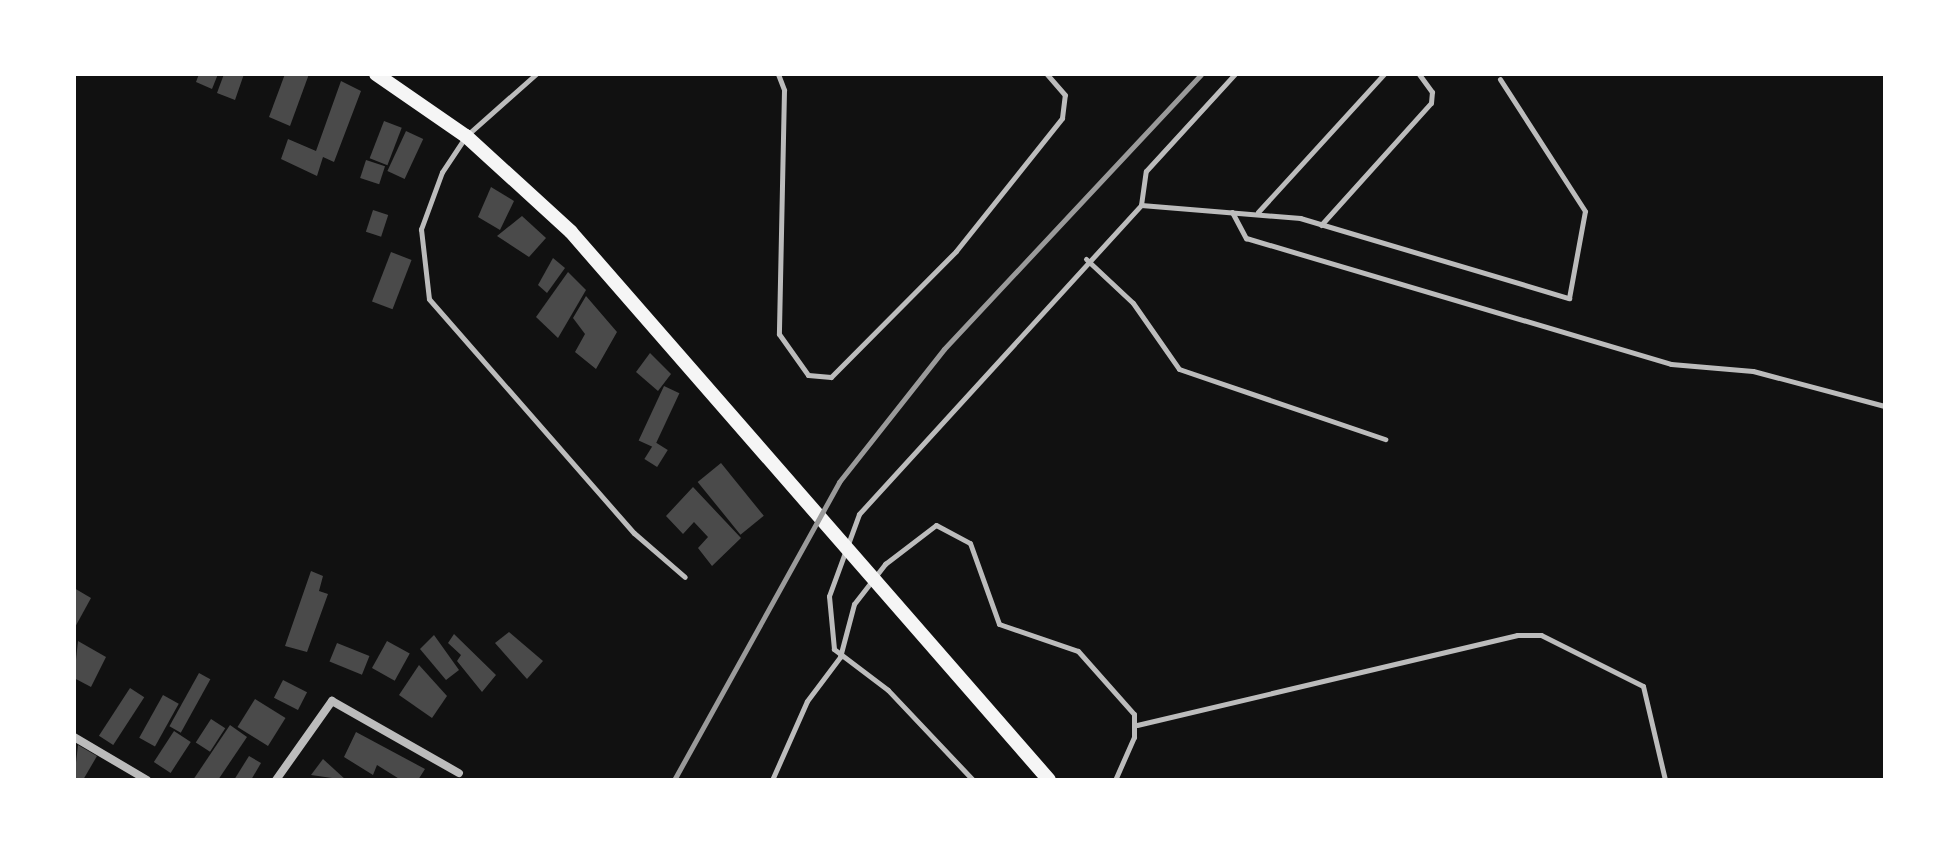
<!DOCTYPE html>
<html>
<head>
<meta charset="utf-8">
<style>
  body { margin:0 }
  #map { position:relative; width:1959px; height:854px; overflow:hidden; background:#111; font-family:"PT Sans",sans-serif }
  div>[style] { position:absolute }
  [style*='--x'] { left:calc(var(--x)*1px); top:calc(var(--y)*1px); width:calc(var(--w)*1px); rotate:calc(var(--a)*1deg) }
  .building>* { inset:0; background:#4a4a4a; transform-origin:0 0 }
  .service>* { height:5px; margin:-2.5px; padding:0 2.5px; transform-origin:2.5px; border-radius:2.5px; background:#bcbcbc }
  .minor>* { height:8px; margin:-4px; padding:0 4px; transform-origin:4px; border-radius:4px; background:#bcbcbc }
  .secondary>* { height:14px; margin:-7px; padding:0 7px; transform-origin:7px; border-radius:7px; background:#f5f5f5 }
  .rail>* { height:5px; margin:-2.5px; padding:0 2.5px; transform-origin:2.5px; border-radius:2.5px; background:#9a9a9a }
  span { translate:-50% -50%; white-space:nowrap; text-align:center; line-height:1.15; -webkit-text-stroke:8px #fff; paint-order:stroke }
  .frame { position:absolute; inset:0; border:76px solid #fff; pointer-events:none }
</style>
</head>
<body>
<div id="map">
  <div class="building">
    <div style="clip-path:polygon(199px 74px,218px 74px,212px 89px,196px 82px)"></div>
    <div style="clip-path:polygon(224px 74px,244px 74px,235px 100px,217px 93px)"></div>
    <div style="clip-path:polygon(285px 74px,309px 74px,290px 126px,269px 117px)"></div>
    <div style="clip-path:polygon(341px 81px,361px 91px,334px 162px,323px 157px,317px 176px,281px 159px,288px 139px,316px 151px)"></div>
    <div style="left:384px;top:121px;width:19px;height:40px;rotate:21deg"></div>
    <div style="left:406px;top:131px;width:19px;height:44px;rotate:25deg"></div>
    <div style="left:366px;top:160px;width:20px;height:19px;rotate:18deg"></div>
    <div style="clip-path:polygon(491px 187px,514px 201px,500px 230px,478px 217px)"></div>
    <div style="left:373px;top:210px;width:16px;height:23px;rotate:18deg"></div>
    <div style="clip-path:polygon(522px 216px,546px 238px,529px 257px,497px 236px)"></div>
    <div style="left:391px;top:252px;width:22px;height:53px;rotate:21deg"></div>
    <div style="clip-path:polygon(553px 258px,565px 268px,547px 293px,538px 285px)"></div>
    <div style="clip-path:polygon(568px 272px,586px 290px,558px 338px,536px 317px)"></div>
    <div style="clip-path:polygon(586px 296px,617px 332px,596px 369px,575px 352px,585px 334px,573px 318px)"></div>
    <div style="clip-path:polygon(650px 353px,671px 374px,658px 391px,636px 372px)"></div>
    <div style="left:664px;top:386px;width:17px;height:60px;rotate:25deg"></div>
    <div style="left:655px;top:442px;width:15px;height:20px;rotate:32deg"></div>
    <div style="left:721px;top:463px;width:68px;height:30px;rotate:51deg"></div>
    <div style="clip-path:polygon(693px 487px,741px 538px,712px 566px,698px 548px,708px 537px,694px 522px,683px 534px,666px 516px)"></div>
    <div style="clip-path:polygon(311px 571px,323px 576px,319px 591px,328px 594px,307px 652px,285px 646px)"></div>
    <div style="clip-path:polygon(74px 588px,91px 598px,74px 629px)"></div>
    <div style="clip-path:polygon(509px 632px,543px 661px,527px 679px,495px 643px)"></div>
    <div style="clip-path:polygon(454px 634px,496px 675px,482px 692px,457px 661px,461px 655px,448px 643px)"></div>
    <div style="clip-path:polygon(434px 635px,459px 670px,446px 680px,420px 649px)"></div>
    <div style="clip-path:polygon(78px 641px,106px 657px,91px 687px,74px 678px)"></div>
    <div style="left:387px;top:641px;width:26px;height:31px;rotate:29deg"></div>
    <div style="left:337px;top:643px;width:35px;height:20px;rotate:22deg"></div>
    <div style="clip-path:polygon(419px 665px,447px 696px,432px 718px,399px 695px)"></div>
    <div style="left:199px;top:673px;width:13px;height:61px;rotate:29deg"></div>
    <div style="left:283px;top:680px;width:27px;height:20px;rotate:27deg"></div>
    <div style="left:130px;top:688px;width:17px;height:57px;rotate:33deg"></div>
    <div style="left:163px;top:695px;width:18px;height:49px;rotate:29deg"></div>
    <div style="left:255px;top:699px;width:36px;height:33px;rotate:32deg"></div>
    <div style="left:211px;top:719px;width:17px;height:28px;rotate:33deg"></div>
    <div style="clip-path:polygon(230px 725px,247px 737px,218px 780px,193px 780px)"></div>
    <div style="left:174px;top:731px;width:20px;height:37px;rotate:33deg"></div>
    <div style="clip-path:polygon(356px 732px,425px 769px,418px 780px,401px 780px,377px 765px,373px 775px,344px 757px)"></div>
    <div style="clip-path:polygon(78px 745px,97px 756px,83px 780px,74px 780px)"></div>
    <div style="clip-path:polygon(249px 756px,261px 763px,251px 780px,234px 780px)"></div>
    <div style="clip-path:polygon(323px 759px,346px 780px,311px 775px)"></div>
  </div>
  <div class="service">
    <div style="--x:536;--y:74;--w:94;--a:138.5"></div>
    <div style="--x:466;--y:136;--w:43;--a:123.7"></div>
    <div style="--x:442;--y:172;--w:61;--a:110.2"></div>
    <div style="--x:421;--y:229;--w:70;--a:83.5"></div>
    <div style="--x:429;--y:299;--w:311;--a:48.8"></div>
    <div style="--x:634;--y:533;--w:67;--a:40.8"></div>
    <div style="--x:778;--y:74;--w:17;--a:69"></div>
    <div style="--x:784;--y:90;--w:244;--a:91.2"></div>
    <div style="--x:779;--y:334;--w:50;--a:54.7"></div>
    <div style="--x:808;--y:375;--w:23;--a:5"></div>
    <div style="--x:831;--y:377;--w:177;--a:-45.2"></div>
    <div style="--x:956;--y:251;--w:170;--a:-51.4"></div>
    <div style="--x:1062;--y:118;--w:23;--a:-83"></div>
    <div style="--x:1065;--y:95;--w:28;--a:-131"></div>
    <div style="--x:1141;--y:205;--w:34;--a:-82"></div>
    <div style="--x:1146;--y:171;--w:132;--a:-47.5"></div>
    <div style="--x:1232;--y:212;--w:30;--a:62"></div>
    <div style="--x:1246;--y:238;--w:443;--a:16.5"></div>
    <div style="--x:1671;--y:364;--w:82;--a:4.9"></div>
    <div style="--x:1753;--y:371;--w:137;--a:14.9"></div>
    <div style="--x:1258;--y:212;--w:187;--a:-47.6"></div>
    <div style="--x:1321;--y:225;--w:164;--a:-48"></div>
    <div style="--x:1431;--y:103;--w:11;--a:-85"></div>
    <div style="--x:1432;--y:92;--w:22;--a:-126"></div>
    <div style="--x:1086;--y:259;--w:64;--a:43.1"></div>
    <div style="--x:1133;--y:303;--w:80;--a:55.1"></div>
    <div style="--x:1179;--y:369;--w:218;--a:18.8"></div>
    <div style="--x:1137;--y:725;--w:391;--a:-13.3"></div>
    <div style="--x:1517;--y:635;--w:24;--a:0"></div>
    <div style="--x:1541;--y:635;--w:114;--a:26.6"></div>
    <div style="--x:1643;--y:686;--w:97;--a:76.8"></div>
    <div style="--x:772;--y:780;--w:86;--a:-66.1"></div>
    <div style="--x:807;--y:701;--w:55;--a:-53.1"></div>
    <div style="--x:840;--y:657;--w:55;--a:-75.2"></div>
    <div style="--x:854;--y:604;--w:51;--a:-52.2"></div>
    <div style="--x:885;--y:564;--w:64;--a:-37.4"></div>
    <div style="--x:936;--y:525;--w:38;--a:28"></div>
    <div style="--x:970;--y:543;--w:86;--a:70.3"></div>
    <div style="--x:999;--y:624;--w:83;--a:18.9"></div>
    <div style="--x:1078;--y:651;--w:84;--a:48.4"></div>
    <div style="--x:1134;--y:714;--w:23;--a:90"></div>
    <div style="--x:1134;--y:737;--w:47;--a:113.8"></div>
    <div style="--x:973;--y:780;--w:124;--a:-133.4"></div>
    <div style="--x:888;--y:690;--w:68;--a:-142.8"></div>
    <div style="--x:834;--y:649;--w:53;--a:-95.4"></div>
    <div style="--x:829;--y:596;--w:87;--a:-69.9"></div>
    <div style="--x:859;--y:514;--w:418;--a:-47.6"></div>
    <div style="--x:1141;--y:205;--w:160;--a:4.7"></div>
    <div style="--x:1300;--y:218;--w:281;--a:16.6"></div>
    <div style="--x:1569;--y:298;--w:88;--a:-79.6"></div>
    <div style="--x:1585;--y:211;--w:157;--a:-122.8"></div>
  </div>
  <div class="minor">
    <div style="--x:74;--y:737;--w:85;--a:30.5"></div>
    <div style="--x:276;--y:780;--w:97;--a:-54.7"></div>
    <div style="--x:332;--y:701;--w:146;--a:29.6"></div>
  </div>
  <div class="secondary">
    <div style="--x:376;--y:74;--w:109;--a:34.6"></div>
    <div style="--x:466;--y:136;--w:142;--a:42.4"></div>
    <div style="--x:571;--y:232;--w:727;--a:48.9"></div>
  </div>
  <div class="rail">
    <div style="--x:674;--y:780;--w:341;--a:-61"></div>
    <div style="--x:839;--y:482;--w:169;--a:-51.7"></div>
    <div style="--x:944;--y:349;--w:376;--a:-46.9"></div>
  </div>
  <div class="frame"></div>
</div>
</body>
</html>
